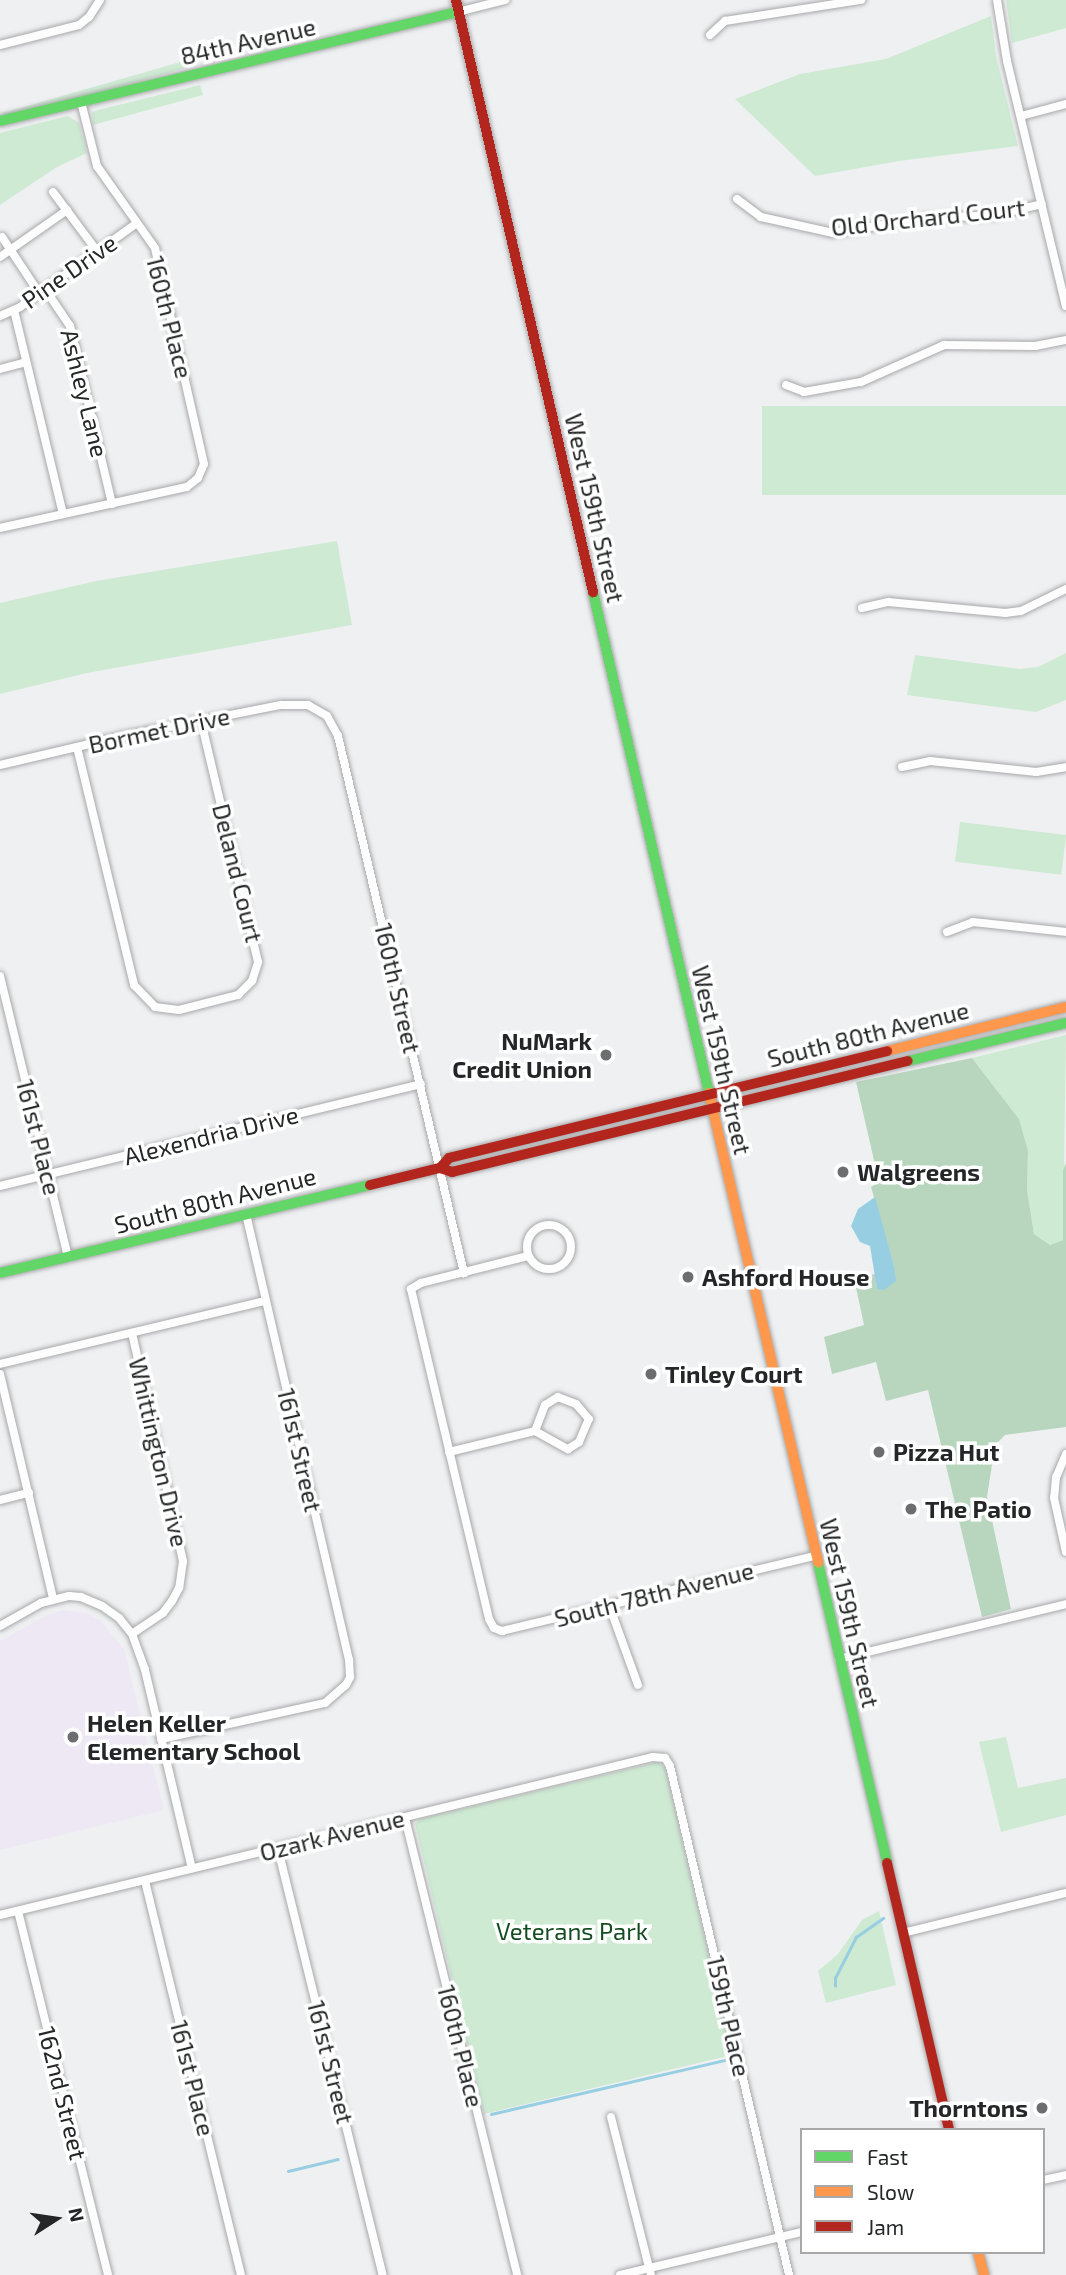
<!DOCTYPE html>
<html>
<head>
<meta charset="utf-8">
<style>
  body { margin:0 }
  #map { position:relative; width:1066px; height:2275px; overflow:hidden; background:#eff0f2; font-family:"Exo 2",sans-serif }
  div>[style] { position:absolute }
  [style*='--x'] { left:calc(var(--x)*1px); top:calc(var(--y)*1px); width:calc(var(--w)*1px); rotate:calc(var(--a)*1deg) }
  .education>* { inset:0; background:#ede8f4 }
  .green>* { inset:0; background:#ceead3; transform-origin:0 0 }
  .forest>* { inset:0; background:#b8d6bd }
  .water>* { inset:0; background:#97cee1 }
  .stream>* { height:2.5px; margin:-1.25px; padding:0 1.25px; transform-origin:1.25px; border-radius:1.25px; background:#97cee1 }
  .roads { filter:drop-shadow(0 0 2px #a8a8aa) drop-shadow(0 0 2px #a8a8aa) }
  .street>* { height:8px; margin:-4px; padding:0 4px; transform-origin:4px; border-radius:4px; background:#fdfdfd }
  .street>.ring { margin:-4px; padding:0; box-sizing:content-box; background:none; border:8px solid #fdfdfd; border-radius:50% }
  .fast>* { height:10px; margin:-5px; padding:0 5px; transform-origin:5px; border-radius:5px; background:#63d668 }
  .slow>* { height:10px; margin:-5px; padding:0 5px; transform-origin:5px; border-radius:5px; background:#ff974d }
  .jam>* { height:10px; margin:-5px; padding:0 5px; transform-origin:5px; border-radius:5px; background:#b3261e }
  .dots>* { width:19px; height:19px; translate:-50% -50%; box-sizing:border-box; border:4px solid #fff; border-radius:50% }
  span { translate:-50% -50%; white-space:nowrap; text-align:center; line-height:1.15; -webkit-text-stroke:7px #fff; paint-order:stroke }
  .street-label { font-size:24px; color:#252627 }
  .poi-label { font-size:24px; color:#252627; font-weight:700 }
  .right { translate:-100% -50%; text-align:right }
  .left { translate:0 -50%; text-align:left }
  .park-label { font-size:24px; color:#134d21 }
  .legend { position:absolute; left:800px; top:2128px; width:245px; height:126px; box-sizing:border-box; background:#fff; border:2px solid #a8a8a9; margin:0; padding:9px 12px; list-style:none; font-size:21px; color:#252627 }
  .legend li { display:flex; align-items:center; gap:14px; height:35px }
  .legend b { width:35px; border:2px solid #a8a8a9 }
  .north { position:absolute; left:21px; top:2184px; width:70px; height:70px; -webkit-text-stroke:5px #fff; paint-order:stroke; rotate:78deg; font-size:19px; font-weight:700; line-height:28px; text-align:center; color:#252627 }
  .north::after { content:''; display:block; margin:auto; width:24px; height:32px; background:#252627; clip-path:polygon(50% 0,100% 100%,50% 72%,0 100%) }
</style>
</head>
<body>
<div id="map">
  <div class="education">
    <div style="clip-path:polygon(63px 1610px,88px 1614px,100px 1620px,124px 1649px,164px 1810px,0 1850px,0 1641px,47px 1615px)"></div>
  </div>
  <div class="green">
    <div style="clip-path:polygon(1006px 0,1066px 0,1066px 28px,1012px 43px)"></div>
    <div style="clip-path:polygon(991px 16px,996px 56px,1018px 146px,899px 161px,815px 176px,735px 99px,800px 74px,886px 59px)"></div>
    <div style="left:191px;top:59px;width:7px;height:196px;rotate:74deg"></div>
    <div style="clip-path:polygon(200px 85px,203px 95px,93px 125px,92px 112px,98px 110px)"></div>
    <div style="clip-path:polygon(68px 116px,79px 123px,87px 153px,57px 167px,0 205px,0 133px)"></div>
    <div style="left:1066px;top:406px;width:89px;height:304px;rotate:90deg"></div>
    <div style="clip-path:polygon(337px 541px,352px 625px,87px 673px,0 694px,0 603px,96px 581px)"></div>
    <div style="clip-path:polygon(1066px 653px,1066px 700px,1036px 712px,907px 695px,915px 655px,1019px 669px,1038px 667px)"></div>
    <div style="left:960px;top:822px;width:107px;height:40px;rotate:7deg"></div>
    <div style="clip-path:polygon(1066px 1035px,1063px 1240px,1050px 1245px,1034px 1234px,1027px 1190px,1028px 1150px,1019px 1119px,972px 1058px)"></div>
    <div style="clip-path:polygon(1006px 1737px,1018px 1788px,1066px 1778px,1066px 1815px,1001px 1832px,979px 1742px)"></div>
    <div style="clip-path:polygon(658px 1762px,665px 1768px,732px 2055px,484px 2114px,415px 1824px,420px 1819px)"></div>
    <div style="clip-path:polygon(879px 1911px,896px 1985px,826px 2003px,818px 1971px,838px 1954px,862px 1920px)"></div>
  </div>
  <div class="forest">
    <div style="clip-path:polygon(972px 1058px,1019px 1119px,1028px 1150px,1027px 1190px,1034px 1234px,1050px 1245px,1063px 1240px,1063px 1170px,1066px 1163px,1066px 1427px,1005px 1435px,995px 1445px,987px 1497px,1011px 1609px,982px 1617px,928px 1390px,886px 1401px,876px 1362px,832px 1374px,824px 1337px,864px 1325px,854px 1278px,875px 1274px,877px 1288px,894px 1266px,871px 1187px,879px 1182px,856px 1082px)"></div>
  </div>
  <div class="water">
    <div style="clip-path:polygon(875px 1197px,894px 1266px,896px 1281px,884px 1290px,877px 1289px,870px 1246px,860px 1242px,851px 1226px,858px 1209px)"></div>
  </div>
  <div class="stream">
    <div style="--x:835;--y:1986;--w:8;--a:-90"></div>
    <div style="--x:835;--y:1978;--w:46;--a:-62.9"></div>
    <div style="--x:856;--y:1937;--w:33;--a:-35"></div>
    <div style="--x:491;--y:2114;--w:239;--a:-13"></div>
    <div style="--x:288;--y:2171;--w:51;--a:-13.5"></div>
  </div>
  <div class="roads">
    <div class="street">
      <div style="--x:997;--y:0;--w:62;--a:80.7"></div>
      <div style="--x:1007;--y:61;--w:252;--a:76.5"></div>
      <div style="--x:458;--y:12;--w:49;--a:-14.3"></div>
      <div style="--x:710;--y:35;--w:21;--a:-43"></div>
      <div style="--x:725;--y:21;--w:138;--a:-8.8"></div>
      <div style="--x:0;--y:45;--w:81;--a:-14.2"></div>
      <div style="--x:79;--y:25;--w:13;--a:-39"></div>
      <div style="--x:89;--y:17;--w:20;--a:-57"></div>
      <div style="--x:1021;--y:116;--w:47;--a:-14.9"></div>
      <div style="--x:53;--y:192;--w:74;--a:53.3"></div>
      <div style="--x:737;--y:199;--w:30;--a:37"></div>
      <div style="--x:761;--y:217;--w:74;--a:12.5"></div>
      <div style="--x:833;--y:233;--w:87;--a:-9.2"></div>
      <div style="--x:919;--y:219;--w:76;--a:-3"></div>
      <div style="--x:995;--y:215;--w:48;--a:-13.2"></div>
      <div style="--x:2;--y:237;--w:67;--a:56.5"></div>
      <div style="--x:0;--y:257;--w:82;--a:-35"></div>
      <div style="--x:45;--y:289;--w:45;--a:56"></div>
      <div style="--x:70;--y:326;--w:183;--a:76.7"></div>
      <div style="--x:14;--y:310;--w:210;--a:76.5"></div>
      <div style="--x:0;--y:316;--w:22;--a:-24"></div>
      <div style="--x:20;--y:307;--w:144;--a:-35.7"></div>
      <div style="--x:0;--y:369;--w:27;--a:-15"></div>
      <div style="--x:786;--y:385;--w:19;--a:21"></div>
      <div style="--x:804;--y:392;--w:58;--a:-10"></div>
      <div style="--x:861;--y:382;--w:91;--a:-24"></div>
      <div style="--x:944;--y:345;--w:91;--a:0.6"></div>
      <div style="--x:1035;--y:346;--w:32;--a:-11"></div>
      <div style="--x:0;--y:528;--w:191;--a:-12.4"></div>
      <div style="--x:187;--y:487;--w:14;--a:-39"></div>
      <div style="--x:198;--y:478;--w:15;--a:-67"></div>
      <div style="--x:204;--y:464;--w:221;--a:-102.8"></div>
      <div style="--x:155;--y:248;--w:100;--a:-125.3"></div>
      <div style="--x:97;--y:166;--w:66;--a:-104"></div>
      <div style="--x:862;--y:608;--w:27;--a:-13"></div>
      <div style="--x:888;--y:602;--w:118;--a:5.4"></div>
      <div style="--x:1005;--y:613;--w:16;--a:-7"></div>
      <div style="--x:1021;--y:611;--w:50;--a:-26.1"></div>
      <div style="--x:77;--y:747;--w:245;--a:76.5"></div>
      <div style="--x:134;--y:985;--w:30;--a:46"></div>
      <div style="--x:155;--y:1007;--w:24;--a:7"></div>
      <div style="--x:179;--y:1010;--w:61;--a:-14.3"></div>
      <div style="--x:238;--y:995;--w:20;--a:-45"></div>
      <div style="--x:252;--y:981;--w:20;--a:-72"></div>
      <div style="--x:258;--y:962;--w:249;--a:-103.3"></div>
      <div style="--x:0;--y:765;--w:127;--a:-13.2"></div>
      <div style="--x:124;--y:736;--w:160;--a:-11.2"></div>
      <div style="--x:281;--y:705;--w:27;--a:0"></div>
      <div style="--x:308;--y:705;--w:22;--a:30"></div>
      <div style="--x:327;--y:716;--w:23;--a:61"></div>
      <div style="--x:338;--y:736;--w:552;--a:76.8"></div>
      <div style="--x:902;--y:767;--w:29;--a:-12"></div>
      <div style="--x:930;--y:761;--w:107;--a:5.9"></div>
      <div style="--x:1036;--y:772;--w:30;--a:-9"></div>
      <div style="--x:947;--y:932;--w:28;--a:-21"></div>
      <div style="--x:973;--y:922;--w:94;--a:6.1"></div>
      <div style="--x:0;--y:976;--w:289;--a:76.4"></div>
      <div style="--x:0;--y:1186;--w:433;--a:-13.6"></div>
      <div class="ring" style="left:527px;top:1225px;width:36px;height:36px"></div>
      <div style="--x:528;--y:1256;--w:110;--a:165.8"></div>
      <div style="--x:421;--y:1283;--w:12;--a:149"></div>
      <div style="--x:411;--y:1289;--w:339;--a:76.7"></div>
      <div style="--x:489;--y:1619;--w:10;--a:61"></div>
      <div style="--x:494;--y:1628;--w:9;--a:21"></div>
      <div style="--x:502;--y:1631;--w:322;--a:-13.5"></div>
      <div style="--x:132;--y:1333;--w:234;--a:77.4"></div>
      <div style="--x:183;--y:1561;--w:27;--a:98"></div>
      <div style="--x:179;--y:1588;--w:15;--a:118"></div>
      <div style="--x:172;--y:1601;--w:15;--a:127"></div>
      <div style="--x:163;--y:1613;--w:37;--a:146"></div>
      <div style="--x:0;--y:1364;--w:272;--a:-13.4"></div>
      <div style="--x:0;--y:1374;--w:230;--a:76.7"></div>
      <div style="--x:449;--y:1452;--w:89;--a:-13.7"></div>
      <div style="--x:535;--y:1431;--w:38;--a:29"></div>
      <div style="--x:568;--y:1449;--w:13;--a:-32"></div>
      <div style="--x:579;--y:1442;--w:25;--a:-67"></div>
      <div style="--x:589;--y:1419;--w:20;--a:-131"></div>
      <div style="--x:576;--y:1404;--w:19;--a:-159"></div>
      <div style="--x:558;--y:1397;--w:15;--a:148"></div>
      <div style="--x:545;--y:1405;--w:28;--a:111"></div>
      <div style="--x:1066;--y:1454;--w:25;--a:113"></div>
      <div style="--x:1056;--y:1477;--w:21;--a:95"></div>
      <div style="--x:1054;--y:1498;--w:55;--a:77.5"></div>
      <div style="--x:0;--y:1500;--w:30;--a:-14"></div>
      <div style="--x:609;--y:1605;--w:85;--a:70.1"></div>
      <div style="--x:0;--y:1626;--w:47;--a:-29.3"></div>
      <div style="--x:41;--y:1603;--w:29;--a:-14"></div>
      <div style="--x:69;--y:1596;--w:12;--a:5"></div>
      <div style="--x:81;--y:1597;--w:23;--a:23"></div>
      <div style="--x:102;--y:1606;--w:21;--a:35"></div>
      <div style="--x:119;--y:1618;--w:21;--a:51"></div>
      <div style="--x:132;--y:1634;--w:38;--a:70"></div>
      <div style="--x:145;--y:1670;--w:204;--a:76.7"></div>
      <div style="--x:839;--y:1659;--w:234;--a:-13.6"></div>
      <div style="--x:161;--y:1739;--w:168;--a:-12.4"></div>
      <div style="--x:325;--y:1703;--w:28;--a:-41"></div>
      <div style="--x:346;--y:1685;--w:9;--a:-63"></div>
      <div style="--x:350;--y:1677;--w:17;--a:-93"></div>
      <div style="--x:349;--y:1660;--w:458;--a:-103"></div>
      <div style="--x:405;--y:1818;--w:471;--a:76.2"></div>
      <div style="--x:278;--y:1849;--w:439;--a:76.2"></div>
      <div style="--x:145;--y:1881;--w:406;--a:76.3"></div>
      <div style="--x:18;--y:1911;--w:375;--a:76.1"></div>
      <div style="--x:0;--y:1915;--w:672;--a:-13.6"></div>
      <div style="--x:653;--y:1757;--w:12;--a:5"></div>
      <div style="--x:665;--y:1758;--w:9;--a:58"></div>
      <div style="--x:670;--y:1766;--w:523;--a:76.84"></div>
      <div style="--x:903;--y:1933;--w:168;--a:-13.8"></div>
      <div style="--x:611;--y:2117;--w:163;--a:75.8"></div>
      <div style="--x:1043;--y:2180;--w:24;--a:-12"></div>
      <div style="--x:620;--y:2275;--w:187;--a:-13.3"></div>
    </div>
    <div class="fast">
      <div style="--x:0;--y:121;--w:471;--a:-13.4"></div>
      <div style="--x:593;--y:592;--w:514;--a:76.96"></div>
      <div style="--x:908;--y:1061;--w:163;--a:-13.5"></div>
      <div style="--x:0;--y:1273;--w:380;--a:-13.4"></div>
      <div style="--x:818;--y:1563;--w:308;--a:77"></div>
    </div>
    <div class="slow">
      <div style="--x:887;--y:1051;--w:184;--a:-13.8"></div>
      <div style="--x:709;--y:1093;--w:482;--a:76.9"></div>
      <div style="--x:978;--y:2252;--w:24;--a:75"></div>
    </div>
    <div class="jam">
      <div style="--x:456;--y:0;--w:608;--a:76.97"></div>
      <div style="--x:440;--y:1168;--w:13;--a:-48"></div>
      <div style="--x:449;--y:1158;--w:451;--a:-13.7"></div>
      <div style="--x:370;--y:1185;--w:72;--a:-13.7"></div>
      <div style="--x:440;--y:1168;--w:13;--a:18"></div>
      <div style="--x:452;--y:1172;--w:469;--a:-13.7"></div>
      <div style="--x:887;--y:1863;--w:274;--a:76.9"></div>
    </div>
  </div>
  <div class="dots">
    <div style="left:606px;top:1055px;background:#6c6d6e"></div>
    <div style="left:843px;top:1172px;background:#6c6d6e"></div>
    <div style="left:688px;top:1277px;background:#6c6d6e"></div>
    <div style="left:651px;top:1374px;background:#6c6d6e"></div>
    <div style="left:879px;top:1452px;background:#6c6d6e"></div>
    <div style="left:911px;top:1509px;background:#6c6d6e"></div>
    <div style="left:73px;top:1737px;background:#6c6d6e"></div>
    <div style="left:1042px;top:2108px;background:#6c6d6e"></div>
  </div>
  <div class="street-label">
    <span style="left:248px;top:41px;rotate:-13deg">84th Avenue</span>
    <span style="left:928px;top:217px;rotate:-6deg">Old Orchard Court</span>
    <span style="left:69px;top:271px;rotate:-35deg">Pine Drive</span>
    <span style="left:170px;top:317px;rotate:76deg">160th Place</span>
    <span style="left:85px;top:393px;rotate:76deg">Ashley Lane</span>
    <span style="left:595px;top:508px;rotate:77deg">West 159th Street</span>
    <span style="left:159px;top:730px;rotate:-12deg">Bormet Drive</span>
    <span style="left:238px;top:873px;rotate:76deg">Deland Court</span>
    <span style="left:398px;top:988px;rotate:77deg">160th Street</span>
    <span style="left:868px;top:1034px;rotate:-14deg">South 80th Avenue</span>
    <span style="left:722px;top:1060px;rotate:77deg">West 159th Street</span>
    <span style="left:211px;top:1135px;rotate:-14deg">Alexendria Drive</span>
    <span style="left:39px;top:1137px;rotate:76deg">161st Place</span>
    <span style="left:215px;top:1200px;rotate:-14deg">South 80th Avenue</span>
    <span style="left:300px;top:1450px;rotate:77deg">161st Street</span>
    <span style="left:159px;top:1452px;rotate:77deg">Whittington Drive</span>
    <span style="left:654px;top:1594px;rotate:-14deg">South 78th Avenue</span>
    <span style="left:850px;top:1613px;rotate:77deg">West 159th Street</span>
    <span style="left:332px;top:1835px;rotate:-14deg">Ozark Avenue</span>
    <span style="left:729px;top:2016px;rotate:77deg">159th Place</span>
    <span style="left:461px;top:2046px;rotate:76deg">160th Place</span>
    <span style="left:331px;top:2062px;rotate:76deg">161st Street</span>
    <span style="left:193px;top:2078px;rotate:76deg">161st Place</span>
    <span style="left:63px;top:2093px;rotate:76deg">162nd Street</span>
  </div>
  <div class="poi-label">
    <span class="right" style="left:592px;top:1055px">NuMark<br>Credit Union</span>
    <span class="left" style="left:857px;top:1172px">Walgreens</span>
    <span class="left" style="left:702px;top:1277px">Ashford House</span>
    <span class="left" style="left:665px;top:1374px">Tinley Court</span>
    <span class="left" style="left:893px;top:1452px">Pizza Hut</span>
    <span class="left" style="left:925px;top:1509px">The Patio</span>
    <span class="left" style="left:87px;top:1737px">Helen Keller<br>Elementary School</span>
    <span class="right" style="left:1028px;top:2108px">Thorntons</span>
  </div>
  <div class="park-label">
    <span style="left:572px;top:1931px">Veterans Park</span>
  </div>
  <ul class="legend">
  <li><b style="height:9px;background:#63d668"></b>Fast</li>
  <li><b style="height:9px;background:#ff974d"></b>Slow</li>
  <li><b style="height:9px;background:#b3261e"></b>Jam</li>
  </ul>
  <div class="north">N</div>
</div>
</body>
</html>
